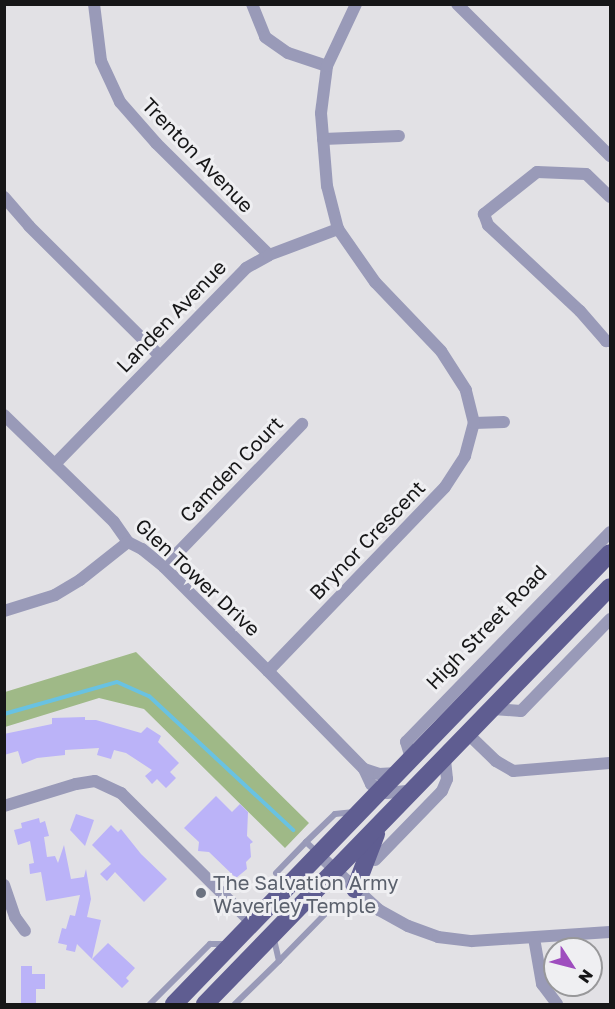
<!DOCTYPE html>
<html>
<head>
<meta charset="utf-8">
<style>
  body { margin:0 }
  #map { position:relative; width:615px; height:1009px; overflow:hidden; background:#e2e1e5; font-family:"Golos Text",sans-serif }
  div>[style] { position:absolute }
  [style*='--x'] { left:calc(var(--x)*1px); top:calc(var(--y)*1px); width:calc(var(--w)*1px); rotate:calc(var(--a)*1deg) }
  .green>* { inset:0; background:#9fb987 }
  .stream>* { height:4px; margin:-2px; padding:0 2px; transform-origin:2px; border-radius:2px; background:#69c2e2 }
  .building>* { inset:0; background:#bbb3f8 }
  .lane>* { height:6px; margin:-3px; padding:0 3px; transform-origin:3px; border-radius:3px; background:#999ab8 }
  .street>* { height:12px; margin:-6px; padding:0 6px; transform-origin:6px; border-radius:6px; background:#999ab8 }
  .primary>* { height:18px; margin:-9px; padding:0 9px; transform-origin:9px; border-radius:9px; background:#5f5d91 }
  .dots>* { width:16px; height:16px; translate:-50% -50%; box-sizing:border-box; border:3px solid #efeff2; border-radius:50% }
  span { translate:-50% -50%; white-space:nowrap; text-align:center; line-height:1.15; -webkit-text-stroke:6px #efeff2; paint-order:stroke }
  .street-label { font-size:20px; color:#161617 }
  .worship-label { font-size:20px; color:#5b616d }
  .left { translate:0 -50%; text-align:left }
  .frame { position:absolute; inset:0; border:6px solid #161617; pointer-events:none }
  .north { position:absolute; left:543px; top:937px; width:60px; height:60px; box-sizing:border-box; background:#efeff2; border:2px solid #98989a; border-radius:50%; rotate:126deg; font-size:16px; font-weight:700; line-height:24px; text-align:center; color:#161617 }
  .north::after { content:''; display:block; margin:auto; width:21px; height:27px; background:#9e4dbe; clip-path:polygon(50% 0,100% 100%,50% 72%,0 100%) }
</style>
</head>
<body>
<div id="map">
  <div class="green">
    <div style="clip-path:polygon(136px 652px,309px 823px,285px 848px,144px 709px,99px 698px,5px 727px,5px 692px)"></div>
  </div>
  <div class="stream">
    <div style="--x:4;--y:714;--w:117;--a:-15.8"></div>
    <div style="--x:117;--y:682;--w:35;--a:24"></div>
    <div style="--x:149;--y:696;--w:197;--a:42.9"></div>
  </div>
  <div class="building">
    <div style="clip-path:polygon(85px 717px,85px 720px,96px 720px,141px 733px,147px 727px,161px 736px,158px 742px,179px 763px,170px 772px,176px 778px,166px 788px,157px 779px,152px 784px,145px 776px,152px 770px,126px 753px,114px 750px,111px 759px,97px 755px,99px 748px,65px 750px,65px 755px,37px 758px,22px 764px,18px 751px,4px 755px,4px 734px,52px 724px,52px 718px)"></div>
    <div style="clip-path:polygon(216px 796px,232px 812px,240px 804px,248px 812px,247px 836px,253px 842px,250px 844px,251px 857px,246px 862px,247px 869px,236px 878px,209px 852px,198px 851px,199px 842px,184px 828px)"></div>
    <div style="clip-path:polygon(76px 814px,94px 820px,85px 846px,70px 830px)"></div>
    <div style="clip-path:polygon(39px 818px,40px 823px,45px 821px,49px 836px,44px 837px,47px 857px,55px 856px,58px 863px,64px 845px,71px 879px,84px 877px,86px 869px,91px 899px,87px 917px,101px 920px,92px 959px,77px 944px,75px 952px,66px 950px,67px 945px,58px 943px,62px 928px,66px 929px,70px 915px,75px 916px,80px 895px,46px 901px,41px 872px,30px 874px,29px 864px,34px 863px,30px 841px,18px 845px,14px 830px,22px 828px,21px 823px)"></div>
    <div style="clip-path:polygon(111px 825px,118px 832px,121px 829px,141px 854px,167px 879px,144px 902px,115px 872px,107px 881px,100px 874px,111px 864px,92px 845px)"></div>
    <div style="clip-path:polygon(108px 943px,135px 968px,126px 978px,129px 981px,122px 988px,92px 959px)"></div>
    <div style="clip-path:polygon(21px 966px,32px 966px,32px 974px,45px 974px,45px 989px,36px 989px,36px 1005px,21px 1005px)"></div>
  </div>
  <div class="lane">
    <div style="--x:306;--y:842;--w:40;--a:-44"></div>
    <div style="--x:335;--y:814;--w:19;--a:-6"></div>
    <div style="--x:276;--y:873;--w:43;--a:-45.9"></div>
    <div style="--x:306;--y:842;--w:16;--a:43"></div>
    <div style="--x:279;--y:961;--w:70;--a:-45.6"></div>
    <div style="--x:150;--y:1004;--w:85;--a:-45"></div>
    <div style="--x:210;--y:944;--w:16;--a:0"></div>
    <div style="--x:235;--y:1004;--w:62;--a:-44.3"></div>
    <div style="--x:279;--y:961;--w:23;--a:-103"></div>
  </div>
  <div class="street">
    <div style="--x:94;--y:4;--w:57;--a:83"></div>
    <div style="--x:101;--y:61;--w:45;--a:65.1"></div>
    <div style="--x:120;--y:102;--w:55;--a:48.7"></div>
    <div style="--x:156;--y:143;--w:159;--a:44.7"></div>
    <div style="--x:252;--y:4;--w:35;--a:68"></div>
    <div style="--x:265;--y:37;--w:28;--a:35"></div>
    <div style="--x:288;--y:53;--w:41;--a:18.4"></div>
    <div style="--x:457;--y:4;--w:216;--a:44.8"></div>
    <div style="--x:323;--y:139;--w:76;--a:-2.3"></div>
    <div style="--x:4;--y:197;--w:38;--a:49"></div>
    <div style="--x:29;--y:226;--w:183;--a:44.8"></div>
    <div style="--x:610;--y:197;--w:33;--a:-136"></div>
    <div style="--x:586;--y:174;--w:49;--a:-177.7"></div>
    <div style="--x:537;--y:172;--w:68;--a:141.6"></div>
    <div style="--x:484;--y:214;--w:12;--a:70"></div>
    <div style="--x:488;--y:225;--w:126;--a:43.1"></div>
    <div style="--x:580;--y:311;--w:40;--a:49"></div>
    <div style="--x:606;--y:341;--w:4;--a:0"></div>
    <div style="--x:4;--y:415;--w:153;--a:44.2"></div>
    <div style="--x:114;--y:522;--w:24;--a:55"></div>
    <div style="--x:128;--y:542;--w:16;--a:27"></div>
    <div style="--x:142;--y:549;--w:28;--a:39"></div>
    <div style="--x:164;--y:567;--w:147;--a:45"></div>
    <div style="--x:268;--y:671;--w:137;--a:45.6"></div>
    <div style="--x:364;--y:769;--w:17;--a:65"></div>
    <div style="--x:371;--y:784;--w:18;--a:29"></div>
    <div style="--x:387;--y:793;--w:27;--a:-6"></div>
    <div style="--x:474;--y:423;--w:30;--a:-2"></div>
    <div style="--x:55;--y:464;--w:274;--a:-45.7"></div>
    <div style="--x:246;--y:268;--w:26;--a:-29"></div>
    <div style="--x:269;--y:255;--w:74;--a:-20.6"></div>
    <div style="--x:164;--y:567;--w:199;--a:-46"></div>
    <div style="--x:4;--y:611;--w:53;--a:-17.4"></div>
    <div style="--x:55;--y:595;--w:29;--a:-31"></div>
    <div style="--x:80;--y:580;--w:61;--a:-38.4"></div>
    <div style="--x:268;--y:671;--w:255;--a:-46.1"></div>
    <div style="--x:445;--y:487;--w:37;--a:-57"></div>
    <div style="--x:465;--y:456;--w:34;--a:-75"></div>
    <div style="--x:474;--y:423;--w:34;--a:-104"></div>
    <div style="--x:466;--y:390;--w:46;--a:-122.7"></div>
    <div style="--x:441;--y:351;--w:95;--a:-133.7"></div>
    <div style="--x:375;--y:282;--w:65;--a:-124.9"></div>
    <div style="--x:338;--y:229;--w:44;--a:-104.3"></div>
    <div style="--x:327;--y:186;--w:73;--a:-94.7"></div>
    <div style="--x:321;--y:113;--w:47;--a:-82.7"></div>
    <div style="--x:327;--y:66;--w:68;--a:-64.9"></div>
    <div style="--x:493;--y:709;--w:28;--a:4"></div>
    <div style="--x:521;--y:711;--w:128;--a:-45.9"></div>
    <div style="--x:468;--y:734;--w:39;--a:44"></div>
    <div style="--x:496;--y:761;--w:20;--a:30"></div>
    <div style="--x:513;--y:771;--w:97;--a:-4.7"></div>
    <div style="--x:411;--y:758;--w:17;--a:-107"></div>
    <div style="--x:406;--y:742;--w:293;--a:-45.8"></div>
    <div style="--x:364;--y:769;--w:16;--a:18"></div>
    <div style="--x:379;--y:774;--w:18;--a:-3"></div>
    <div style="--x:4;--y:806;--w:75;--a:-17"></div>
    <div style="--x:76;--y:784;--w:19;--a:-9"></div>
    <div style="--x:95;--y:781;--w:29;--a:25"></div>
    <div style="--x:121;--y:793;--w:186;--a:44.8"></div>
    <div style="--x:320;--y:856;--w:80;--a:42.5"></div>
    <div style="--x:379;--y:910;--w:33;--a:29"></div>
    <div style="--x:408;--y:926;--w:32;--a:20"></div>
    <div style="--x:438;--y:937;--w:34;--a:7"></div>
    <div style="--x:472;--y:941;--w:138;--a:-3.7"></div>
    <div style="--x:375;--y:860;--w:96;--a:-45.8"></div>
    <div style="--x:442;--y:791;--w:13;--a:-67"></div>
    <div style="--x:447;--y:779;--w:20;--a:-96"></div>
    <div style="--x:4;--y:885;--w:34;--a:71"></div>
    <div style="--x:15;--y:917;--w:17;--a:54"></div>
    <div style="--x:534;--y:938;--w:47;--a:80.1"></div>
    <div style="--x:542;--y:984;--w:25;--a:53"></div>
  </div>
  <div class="primary">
    <div style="--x:355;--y:889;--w:59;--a:-69.1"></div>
    <div style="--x:174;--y:1004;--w:627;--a:-45.97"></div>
    <div style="--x:205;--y:1004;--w:581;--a:-45.84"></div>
  </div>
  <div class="dots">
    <div style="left:201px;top:893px;background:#6b7280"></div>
  </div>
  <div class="street-label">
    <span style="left:198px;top:155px;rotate:46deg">Trenton Avenue</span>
    <span style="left:171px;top:316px;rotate:-46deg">Landen Avenue</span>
    <span style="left:231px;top:469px;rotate:-46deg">Camden Court</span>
    <span style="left:367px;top:540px;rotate:-46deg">Brynor Crescent</span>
    <span style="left:198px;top:577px;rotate:43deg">Glen Tower Drive</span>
    <span style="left:486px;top:627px;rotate:-46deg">High Street Road</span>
  </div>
  <div class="worship-label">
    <span class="left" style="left:213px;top:894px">The Salvation Army<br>Waverley Temple</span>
  </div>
  <div class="frame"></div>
  <div class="north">N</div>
</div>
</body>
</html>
